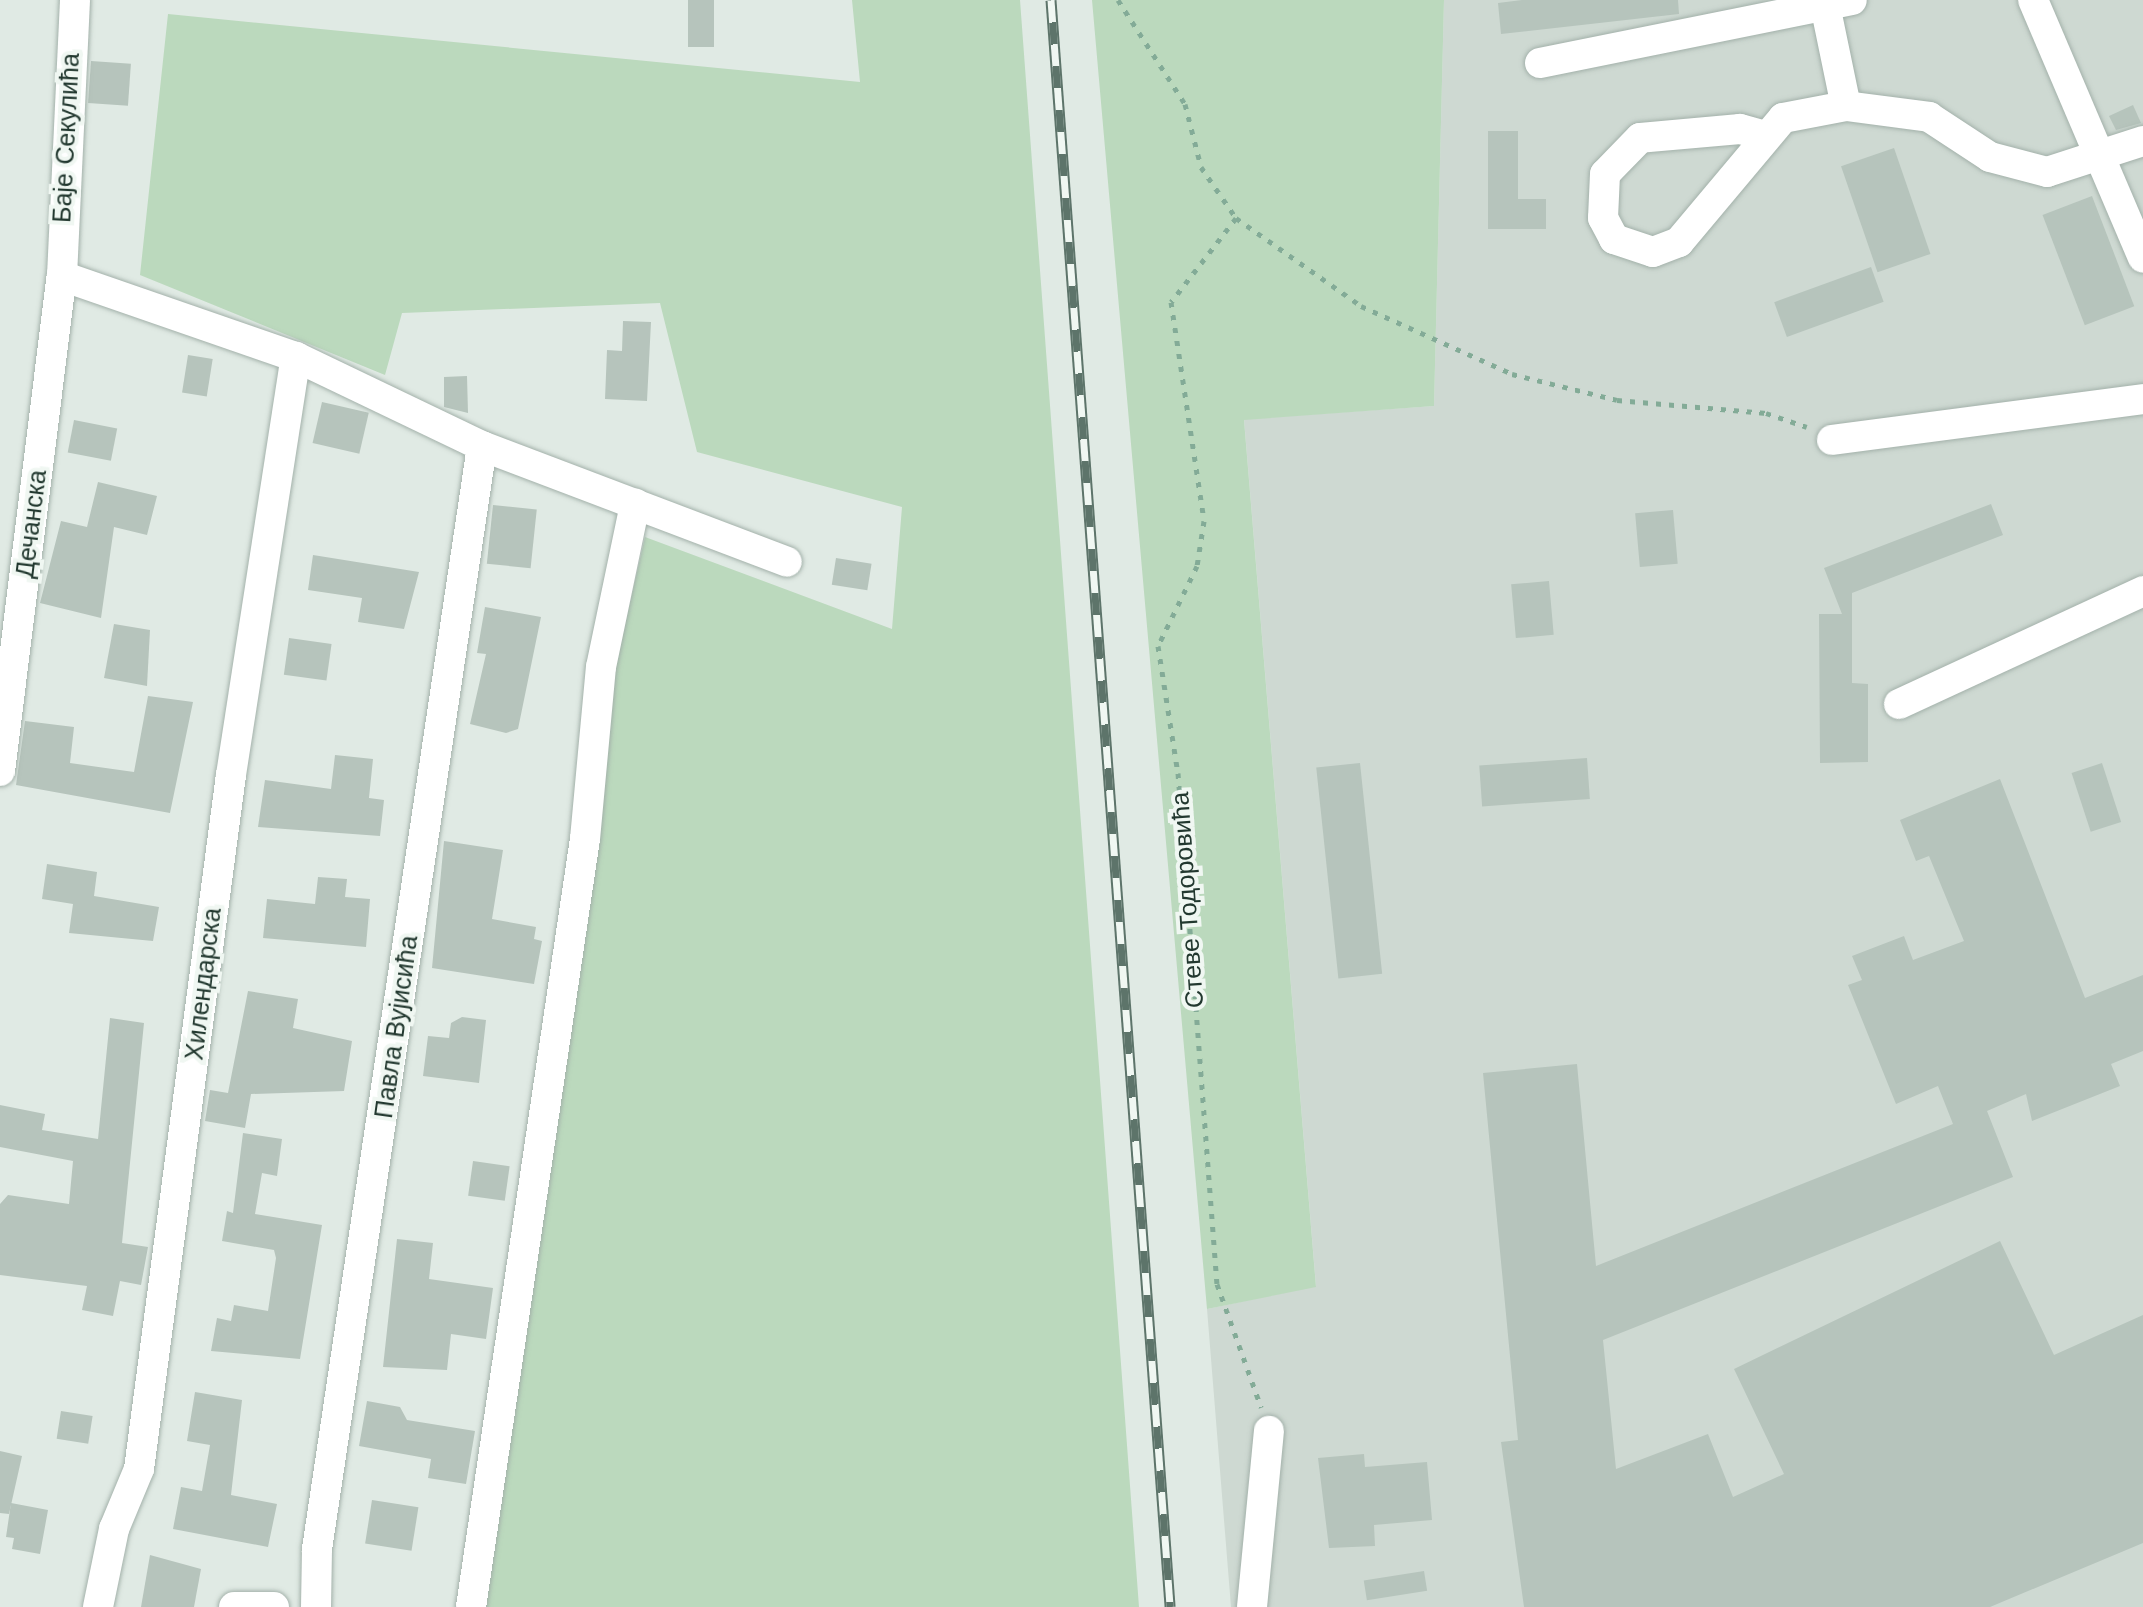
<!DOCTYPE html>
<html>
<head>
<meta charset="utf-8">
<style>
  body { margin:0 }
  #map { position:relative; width:2143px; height:1607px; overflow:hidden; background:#e0eae4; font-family:"Work Sans",sans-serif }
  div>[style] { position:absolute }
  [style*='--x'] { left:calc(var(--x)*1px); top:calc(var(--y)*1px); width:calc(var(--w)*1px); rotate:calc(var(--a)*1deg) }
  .built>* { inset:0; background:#ced9d2 }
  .green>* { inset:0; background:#bbd9bd }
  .building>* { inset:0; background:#b6c4bc; transform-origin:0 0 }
  .path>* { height:5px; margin-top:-2.5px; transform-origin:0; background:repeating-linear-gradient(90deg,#83ab97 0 5px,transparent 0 13px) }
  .roads { filter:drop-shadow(0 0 2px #a3b1aa) drop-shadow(0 0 2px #a3b1aa) }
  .minor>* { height:30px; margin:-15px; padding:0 15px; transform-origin:15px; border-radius:15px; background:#fff }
  .rail>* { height:11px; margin-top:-5.5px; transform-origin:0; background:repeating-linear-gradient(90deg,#f0f7f2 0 22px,#5d746a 0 44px); box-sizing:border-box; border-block:2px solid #5d746a }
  span { translate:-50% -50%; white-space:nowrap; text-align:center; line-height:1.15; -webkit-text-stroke:8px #f0f7f2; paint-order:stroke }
  .street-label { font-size:25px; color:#22382f }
</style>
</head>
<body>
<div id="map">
  <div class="built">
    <div style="clip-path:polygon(1444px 0,2143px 0,2143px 1607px,1231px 1607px,1207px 1309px,1316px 1286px,1244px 419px,1434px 406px)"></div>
  </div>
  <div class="green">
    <div style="clip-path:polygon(852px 0,1020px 0,1139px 1607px,483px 1607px,614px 673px,645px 537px,892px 629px,902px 507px,697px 452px,660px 303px,402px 313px,385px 375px,140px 275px,168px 14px,860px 82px)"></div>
    <div style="clip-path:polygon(1092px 0,1444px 0,1434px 406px,1244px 420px,1316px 1287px,1207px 1309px)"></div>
  </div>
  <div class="building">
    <div style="left:688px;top:0;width:26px;height:47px"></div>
    <div style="clip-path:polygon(1522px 0,1678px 0,1679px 14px,1501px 34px,1498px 3px)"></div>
    <div style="left:91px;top:61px;width:40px;height:42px;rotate:4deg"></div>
    <div style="clip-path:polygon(2133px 105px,2141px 123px,2116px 130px,2109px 116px)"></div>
    <div style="clip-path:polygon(1488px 131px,1518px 131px,1518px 199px,1546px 199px,1546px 229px,1488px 229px)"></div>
    <div style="left:1894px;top:148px;width:112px;height:56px;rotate:71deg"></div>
    <div style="left:2092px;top:196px;width:118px;height:53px;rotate:69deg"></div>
    <div style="left:1871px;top:267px;width:37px;height:103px;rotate:70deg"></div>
    <div style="clip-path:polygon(623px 321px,651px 322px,647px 401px,605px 399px,607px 350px,622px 351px)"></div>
    <div style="left:188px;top:355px;width:25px;height:38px;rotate:9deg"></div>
    <div style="clip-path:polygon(467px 376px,468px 413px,444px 407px,444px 377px)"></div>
    <div style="left:322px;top:402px;width:48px;height:42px;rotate:13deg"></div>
    <div style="left:74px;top:420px;width:44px;height:33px;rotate:11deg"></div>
    <div style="clip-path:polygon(98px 482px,157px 496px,147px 535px,114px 527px,101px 618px,40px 603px,61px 521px,87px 527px)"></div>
    <div style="clip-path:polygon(1991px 504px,2003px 535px,1852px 593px,1852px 683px,1868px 684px,1868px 762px,1820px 763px,1819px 614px,1842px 614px,1824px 568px)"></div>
    <div style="left:493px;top:505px;width:44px;height:59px;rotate:6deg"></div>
    <div style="left:1673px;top:510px;width:54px;height:38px;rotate:85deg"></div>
    <div style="clip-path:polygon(313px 555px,419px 572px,404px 629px,358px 622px,362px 598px,308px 590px)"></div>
    <div style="left:836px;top:558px;width:36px;height:27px;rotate:9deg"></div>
    <div style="left:1549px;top:581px;width:54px;height:38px;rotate:85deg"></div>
    <div style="clip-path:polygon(485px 607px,541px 617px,518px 729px,506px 733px,470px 724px,486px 654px,477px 653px)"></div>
    <div style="clip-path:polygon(114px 624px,150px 630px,147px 686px,104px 678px)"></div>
    <div style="left:289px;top:638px;width:43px;height:37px;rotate:8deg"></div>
    <div style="clip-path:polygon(148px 696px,193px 702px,170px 813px,16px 785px,25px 721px,74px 727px,70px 763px,134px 772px)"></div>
    <div style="clip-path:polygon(335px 755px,373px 759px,369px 798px,384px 800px,380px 836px,258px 827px,265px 780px,331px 789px)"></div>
    <div style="left:1587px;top:758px;width:41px;height:108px;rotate:86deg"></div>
    <div style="left:1360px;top:763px;width:212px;height:44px;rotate:84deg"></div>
    <div style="left:2102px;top:763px;width:62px;height:32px;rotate:72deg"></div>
    <div style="clip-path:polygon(2000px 779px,2085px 998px,2143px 975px,2143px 1051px,2111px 1064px,2120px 1086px,2032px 1121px,2026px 1094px,1987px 1111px,2013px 1177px,1603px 1340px,1616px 1469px,1708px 1434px,1733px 1497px,1784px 1474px,1734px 1369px,2000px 1241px,2054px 1355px,2143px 1315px,2143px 1543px,1990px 1607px,1524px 1607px,1501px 1442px,1518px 1440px,1483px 1073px,1577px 1064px,1596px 1266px,1953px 1124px,1938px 1086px,1896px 1104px,1848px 985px,1862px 980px,1852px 956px,1904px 936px,1913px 960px,1964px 941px,1929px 856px,1916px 861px,1900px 820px)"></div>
    <div style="clip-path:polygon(444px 841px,503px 850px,492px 919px,536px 927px,534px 939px,542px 941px,534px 984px,432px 968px)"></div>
    <div style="clip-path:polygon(47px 864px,97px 872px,94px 896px,159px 907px,153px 941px,69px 933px,73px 904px,42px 899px)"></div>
    <div style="clip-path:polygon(318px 877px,347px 879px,345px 897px,370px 899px,366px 947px,263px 938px,267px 899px,315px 904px)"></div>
    <div style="clip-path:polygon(248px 991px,298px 999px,293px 1028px,352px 1041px,344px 1091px,251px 1094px,245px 1128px,205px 1121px,210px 1090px,228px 1093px)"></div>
    <div style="clip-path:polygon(462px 1017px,486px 1020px,479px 1083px,423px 1076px,428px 1036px,449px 1038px,451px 1023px)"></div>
    <div style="clip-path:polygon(110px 1018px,144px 1023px,122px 1243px,148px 1247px,141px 1285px,120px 1281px,113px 1316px,82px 1310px,87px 1286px,0 1275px,0 1204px,8px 1195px,69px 1204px,73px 1161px,0 1147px,0 1105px,45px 1114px,42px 1130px,98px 1139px)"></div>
    <div style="clip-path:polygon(243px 1133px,282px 1139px,277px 1176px,262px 1173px,255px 1214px,322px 1225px,300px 1359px,211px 1351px,217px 1318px,231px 1321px,234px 1305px,268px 1311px,276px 1258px,274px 1250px,222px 1241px,227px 1211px,233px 1213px)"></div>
    <div style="left:473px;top:1161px;width:37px;height:35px;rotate:8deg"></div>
    <div style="clip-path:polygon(397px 1239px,433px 1243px,429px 1279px,493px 1288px,486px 1339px,451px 1334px,447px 1370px,383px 1367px)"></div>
    <div style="clip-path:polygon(195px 1392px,242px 1400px,231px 1495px,277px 1504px,268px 1547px,173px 1529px,181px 1487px,202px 1491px,210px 1445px,187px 1441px)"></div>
    <div style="clip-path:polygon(367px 1401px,400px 1407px,407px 1420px,475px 1431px,466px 1484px,428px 1478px,431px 1459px,359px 1446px)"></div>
    <div style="left:61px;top:1411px;width:32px;height:28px;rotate:9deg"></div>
    <div style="clip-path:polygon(0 1451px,22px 1456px,9px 1514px,0 1513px)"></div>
    <div style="clip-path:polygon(1364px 1454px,1365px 1467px,1427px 1462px,1432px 1520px,1374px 1525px,1375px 1546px,1329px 1548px,1318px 1458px)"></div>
    <div style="left:372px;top:1500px;width:47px;height:44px;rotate:9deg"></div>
    <div style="clip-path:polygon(11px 1503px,48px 1510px,40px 1554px,12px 1549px,14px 1538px,6px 1537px)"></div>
    <div style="clip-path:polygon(150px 1555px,201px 1569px,194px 1607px,141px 1607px)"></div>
    <div style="left:1424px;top:1571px;width:20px;height:61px;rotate:81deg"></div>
  </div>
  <div class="path">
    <div style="--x:1118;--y:0;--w:124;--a:57.2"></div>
    <div style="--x:1185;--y:104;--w:65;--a:75.7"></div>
    <div style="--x:1201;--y:167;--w:62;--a:55.5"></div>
    <div style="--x:1236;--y:218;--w:153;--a:35.1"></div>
    <div style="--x:1361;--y:306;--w:166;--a:24.2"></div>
    <div style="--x:1512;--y:374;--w:108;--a:13.9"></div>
    <div style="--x:1617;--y:400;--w:150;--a:5"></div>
    <div style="--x:1766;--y:413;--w:43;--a:18.9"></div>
    <div style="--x:1236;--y:218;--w:106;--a:127.7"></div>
    <div style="--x:1171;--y:302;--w:221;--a:81.4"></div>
    <div style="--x:1204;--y:521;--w:46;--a:98.8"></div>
    <div style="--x:1197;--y:566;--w:89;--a:116"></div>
    <div style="--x:1158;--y:646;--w:129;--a:81.1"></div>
    <div style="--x:1178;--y:773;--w:512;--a:85.64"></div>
    <div style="--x:1217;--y:1284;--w:131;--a:70.3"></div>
  </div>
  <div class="roads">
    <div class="minor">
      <div style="--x:2033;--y:0;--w:280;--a:66.9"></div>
      <div style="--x:1825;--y:5;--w:103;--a:78.3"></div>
      <div style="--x:1540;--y:63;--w:318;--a:-11.4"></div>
      <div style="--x:1765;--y:136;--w:26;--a:-164"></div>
      <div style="--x:1740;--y:129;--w:100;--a:174.9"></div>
      <div style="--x:1640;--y:138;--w:50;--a:134.2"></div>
      <div style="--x:1605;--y:174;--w:44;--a:92.6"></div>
      <div style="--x:1603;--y:218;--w:24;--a:62"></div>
      <div style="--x:1614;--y:239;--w:41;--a:18.4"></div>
      <div style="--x:1653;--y:252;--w:28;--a:-21"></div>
      <div style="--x:1679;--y:242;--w:162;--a:-50"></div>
      <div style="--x:1783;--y:118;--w:64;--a:-10.8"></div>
      <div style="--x:1846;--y:106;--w:84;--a:7.5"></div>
      <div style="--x:1929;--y:117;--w:73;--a:33.3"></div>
      <div style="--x:1990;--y:157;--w:59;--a:14.7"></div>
      <div style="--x:2047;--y:172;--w:101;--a:-17.9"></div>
      <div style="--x:62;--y:276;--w:248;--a:19.1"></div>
      <div style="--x:296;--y:357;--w:206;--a:25.6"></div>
      <div style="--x:482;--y:446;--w:326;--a:20.8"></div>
      <div style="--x:1832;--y:440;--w:314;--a:-7.5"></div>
      <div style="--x:1899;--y:704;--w:269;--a:-24.8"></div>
      <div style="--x:0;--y:771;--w:499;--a:-82.9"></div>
      <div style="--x:62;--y:276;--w:276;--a:-87.3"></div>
      <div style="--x:98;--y:1607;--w:80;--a:-78.4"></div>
      <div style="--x:114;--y:1529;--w:65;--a:-67.4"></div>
      <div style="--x:139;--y:1469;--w:700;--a:-82.45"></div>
      <div style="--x:231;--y:775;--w:423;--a:-81.2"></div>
      <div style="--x:234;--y:1607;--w:40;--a:0"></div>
      <div style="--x:316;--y:1607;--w:58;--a:-89"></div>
      <div style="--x:317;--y:1549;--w:1115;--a:-81.49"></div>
      <div style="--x:471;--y:1607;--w:776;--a:-81.56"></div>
      <div style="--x:585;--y:839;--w:173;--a:-84.7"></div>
      <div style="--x:601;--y:667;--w:167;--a:-78.2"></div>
      <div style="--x:1252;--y:1607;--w:177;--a:-84.5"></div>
    </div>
  </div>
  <div class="rail">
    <div style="--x:1051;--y:0;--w:1611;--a:85.76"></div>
  </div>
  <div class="street-label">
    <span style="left:67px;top:138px;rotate:-87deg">Баје Секулића</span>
    <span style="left:32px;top:524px;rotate:-83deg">Дечанска</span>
    <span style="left:1188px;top:900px;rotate:-94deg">Стеве Тодоровића</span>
    <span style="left:204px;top:984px;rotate:-83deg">Хилендарска</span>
    <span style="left:397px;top:1027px;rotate:-82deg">Павла Вујисића</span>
  </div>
</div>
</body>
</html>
